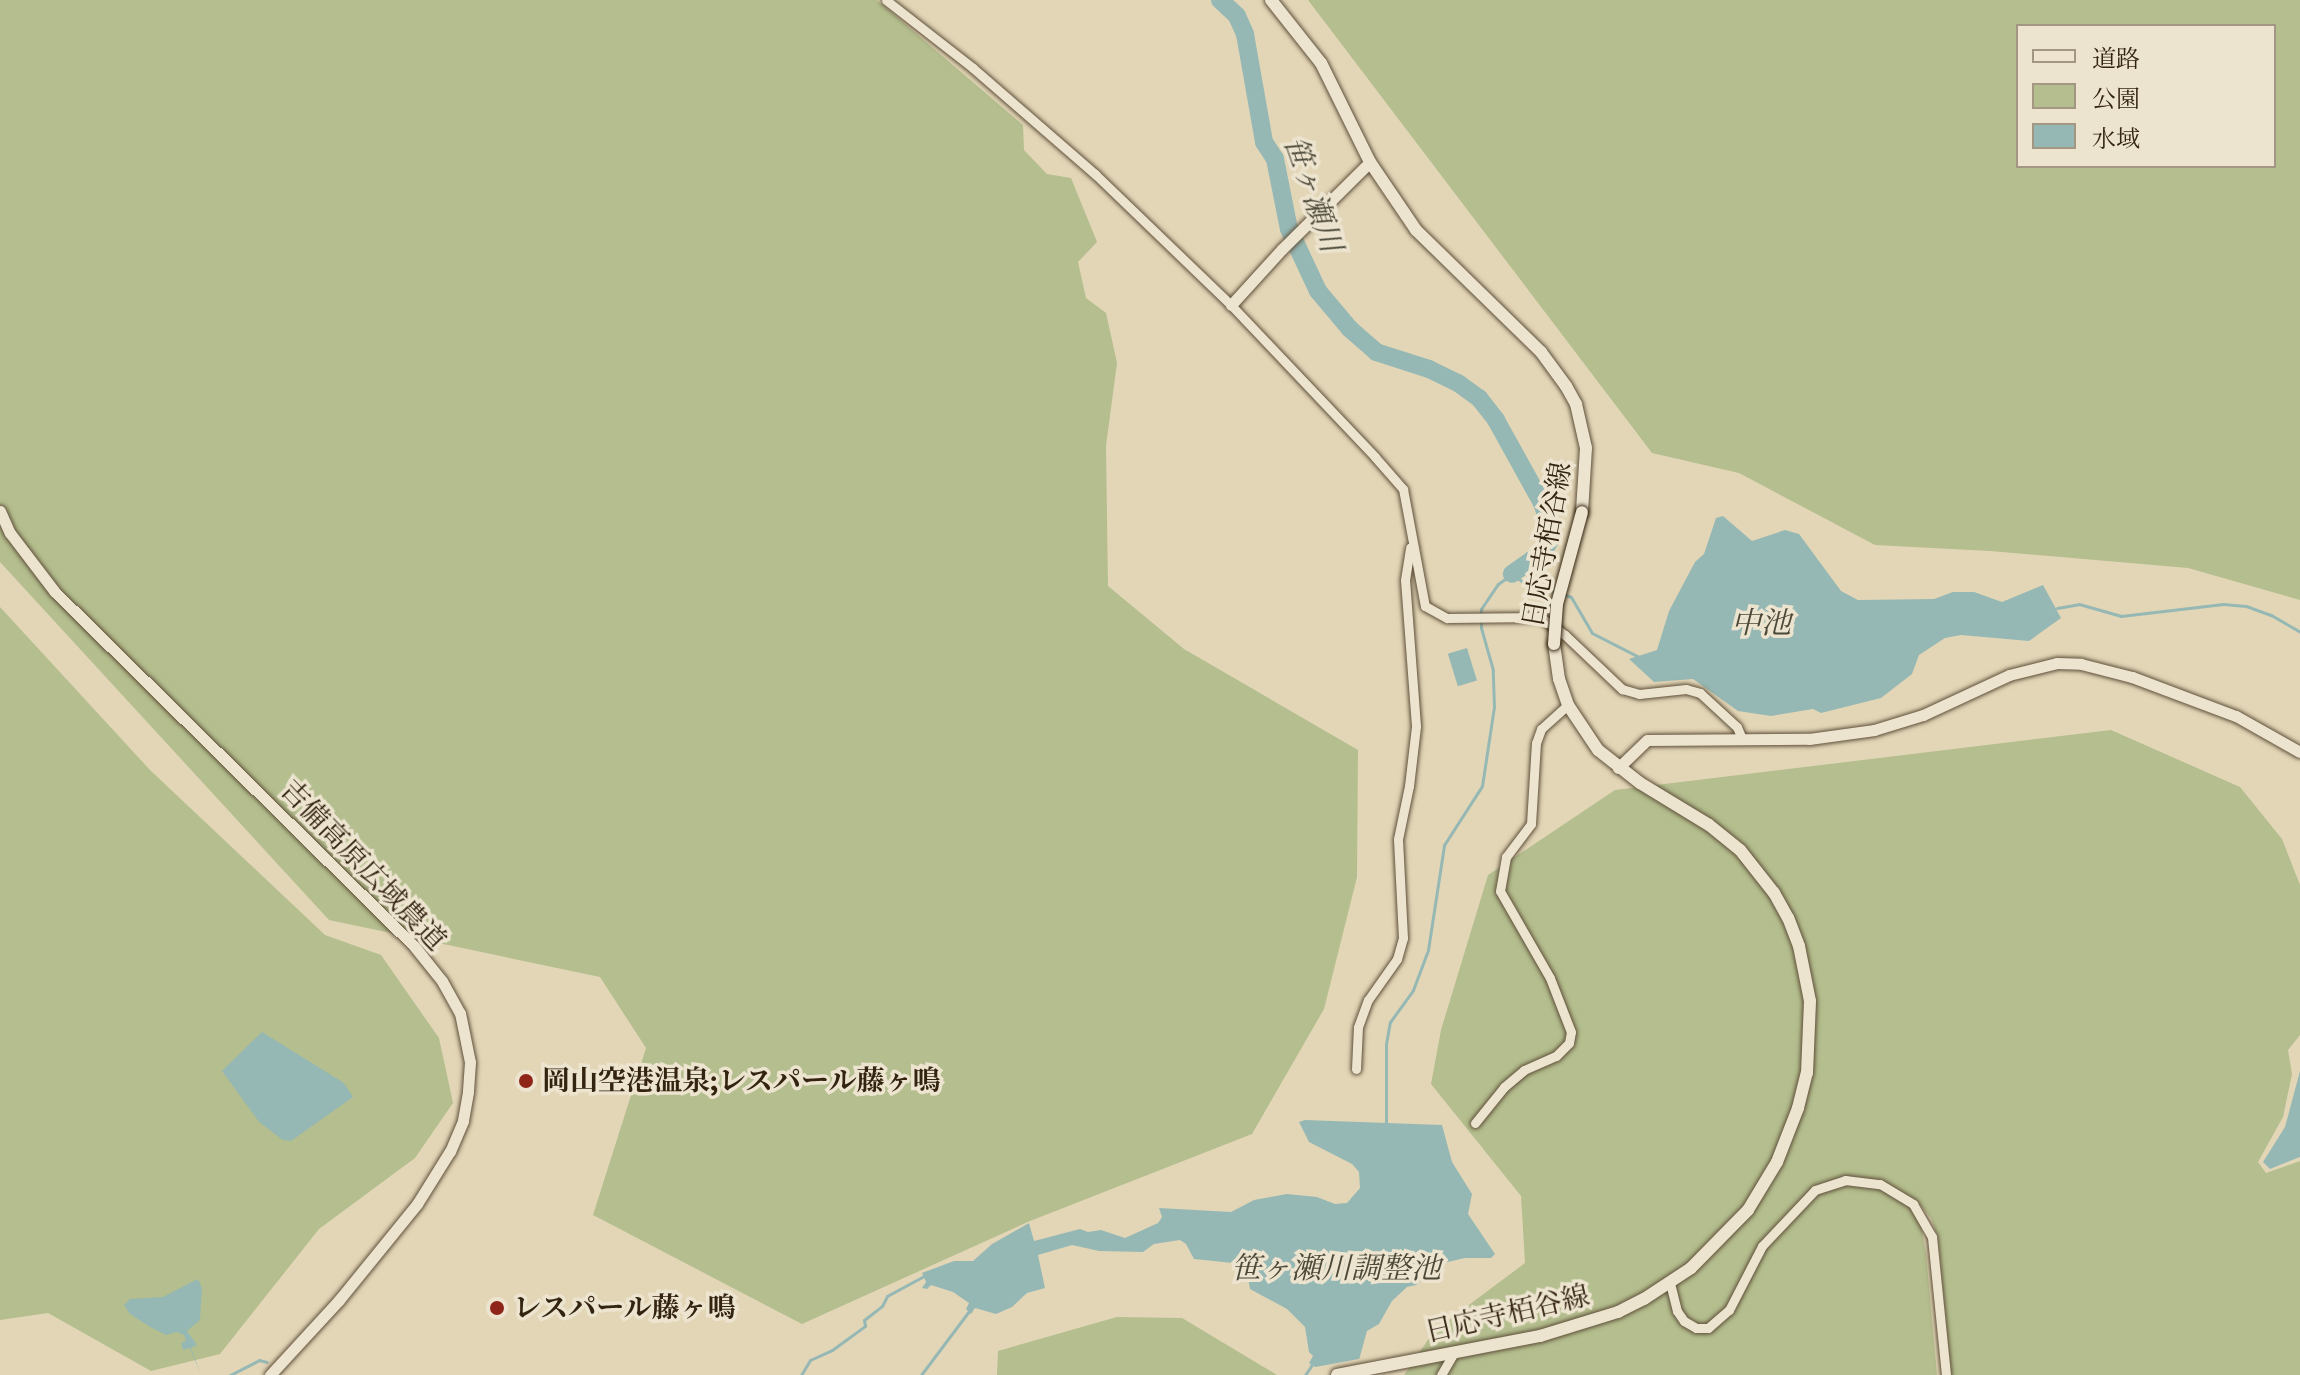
<!DOCTYPE html>
<html>
<head>
<meta charset="utf-8">
<style>
  body { margin:0 }
  #map { position:relative; width:2300px; height:1375px; overflow:hidden; background:#e3d6b7; font-family:"IM FELL Great Primer","Noto Serif JP",serif }
  div>[style] { position:absolute }
  [style*='--x'] { left:calc(var(--x)*1px); top:calc(var(--y)*1px); width:calc(var(--w)*1px); rotate:calc(var(--a)*1deg) }
  .green>* { inset:0; background:#b4be8e }
  .water>* { inset:0; background:#96b8b4; transform-origin:0 0 }
  .pier>* { inset:0; background:#e3d6b7 }
  .stream>* { height:3px; margin:-1.5px; padding:0 1.5px; transform-origin:1.5px; border-radius:1.5px; background:#96b8b4 }
  .river>* { height:18px; margin:-9px; padding:0 9px; transform-origin:9px; border-radius:9px; background:#96b8b4 }
  .roads { filter:drop-shadow(0 0 2px #5f503a) drop-shadow(0 0 2px #5f503a) }
  .minor>* { height:9px; margin:-4.5px; padding:0 4.5px; transform-origin:4.5px; border-radius:4.5px; background:#ede4d0 }
  .tertiary>* { height:11px; margin:-5.5px; padding:0 5.5px; transform-origin:5.5px; border-radius:5.5px; background:#ede4d0 }
  .secondary>* { height:12px; margin:-6px; padding:0 6px; transform-origin:6px; border-radius:6px; background:#ede4d0 }
  .bridges { filter:drop-shadow(0 0 2px #332410) drop-shadow(0 0 2px #332410) }
  .secondary-bridge>* { height:12px; margin:-6px; padding:0 6px; transform-origin:6px; border-radius:6px; background:#ede4d0 }
  .dots>* { width:22px; height:22px; translate:-50% -50%; box-sizing:border-box; border:4px solid #ede4d0; border-radius:50% }
  span { translate:-50% -50%; white-space:nowrap; text-align:center; line-height:1.15; -webkit-text-stroke:7px #ede4d0; paint-order:stroke }
  .street-label { font-size:28px; color:#332410 }
  .poi-label { font-size:28px; color:#332410; font-weight:700 }
  .left { translate:0 -50%; text-align:left }
  .water-label { font-size:30px; color:#4c4939; font-style:italic }
  .legend { position:absolute; left:2016px; top:24px; width:260px; height:144px; box-sizing:border-box; background:#ede4d0; border:2px solid #a39783; margin:0; padding:10px 14px; list-style:none; font-size:24px; color:#332410 }
  .legend li { display:flex; align-items:center; gap:16px; height:40px }
  .legend b { width:40px; border:2px solid #a39783 }
</style>
</head>
<body>
<div id="map">
  <div class="green">
    <div style="clip-path:polygon(0 0,877px 0,1023px 125px,1024px 150px,1047px 174px,1071px 178px,1097px 242px,1078px 262px,1086px 298px,1106px 313px,1117px 363px,1106px 446px,1108px 586px,1184px 649px,1358px 750px,1357px 877px,1324px 1009px,1252px 1134px,1030px 1221px,802px 1324px,593px 1215px,646px 1048px,600px 977px,329px 920px,0 562px)"></div>
    <div style="clip-path:polygon(evenodd,1308px 0,2300px 0,2300px 600px,2188px 568px,1990px 551px,1875px 545px,1739px 473px,1652px 453px,1308px 0,2018px 26px,2274px 26px,2274px 166px,2018px 166px,2018px 26px)"></div>
    <div style="clip-path:polygon(0 607px,150px 770px,325px 935px,381px 955px,439px 1038px,453px 1103px,415px 1158px,319px 1229px,220px 1354px,151px 1371px,48px 1313px,0 1320px)"></div>
    <div style="clip-path:polygon(2111px 730px,2240px 787px,2282px 839px,2300px 885px,2300px 1035px,2288px 1050px,2292px 1074px,2283px 1117px,2258px 1162px,2266px 1173px,2300px 1161px,2300px 1375px,1951px 1375px,1938px 1238px,1931px 1218px,1916px 1200px,1926px 1253px,1937px 1375px,1404px 1375px,1434px 1331px,1525px 1263px,1521px 1196px,1431px 1084px,1441px 1030px,1488px 875px,1615px 790px)"></div>
    <div style="clip-path:polygon(1117px 1317px,1182px 1318px,1277px 1375px,997px 1375px,998px 1351px)"></div>
  </div>
  <div class="water">
    <div style="clip-path:polygon(1723px 516px,1752px 541px,1785px 530px,1799px 534px,1841px 591px,1858px 600px,1934px 599px,1953px 592px,1974px 592px,2002px 602px,2043px 585px,2061px 618px,2029px 641px,1961px 635px,1945px 638px,1919px 655px,1912px 674px,1881px 698px,1821px 713px,1813px 709px,1771px 716px,1738px 711px,1693px 679px,1654px 682px,1629px 659px,1657px 650px,1669px 611px,1695px 562px,1704px 554px,1716px 518px)"></div>
    <div style="left:1467px;top:648px;width:34px;height:20px;rotate:73deg"></div>
    <div style="clip-path:polygon(262px 1032px,344px 1083px,353px 1097px,291px 1141px,283px 1140px,259px 1122px,222px 1071px)"></div>
    <div style="clip-path:polygon(2300px 1071px,2300px 1157px,2270px 1169px,2263px 1162px,2285px 1127px)"></div>
    <div style="clip-path:polygon(1305px 1120px,1442px 1125px,1452px 1162px,1472px 1194px,1468px 1214px,1495px 1254px,1491px 1258px,1465px 1258px,1439px 1264px,1416px 1285px,1407px 1287px,1392px 1301px,1379px 1324px,1367px 1331px,1359px 1360px,1323px 1372px,1309px 1363px,1313px 1356px,1309px 1352px,1305px 1327px,1287px 1309px,1250px 1289px,1248px 1278px,1233px 1263px,1194px 1259px,1186px 1244px,1180px 1240px,1154px 1244px,1143px 1252px,1099px 1251px,1072px 1245px,1038px 1255px,1045px 1288px,1027px 1293px,1012px 1307px,996px 1314px,975px 1308px,971px 1314px,966px 1309px,969px 1303px,953px 1292px,931px 1285px,927px 1289px,922px 1288px,926px 1282px,922px 1273px,954px 1261px,973px 1261px,992px 1244px,1029px 1223px,1034px 1241px,1080px 1229px,1088px 1232px,1101px 1230px,1125px 1238px,1158px 1223px,1162px 1217px,1159px 1208px,1231px 1212px,1254px 1200px,1287px 1194px,1317px 1197px,1335px 1204px,1347px 1203px,1360px 1188px,1359px 1172px,1352px 1164px,1309px 1142px,1299px 1122px)"></div>
    <div style="clip-path:polygon(198px 1279px,202px 1288px,200px 1320px,187px 1331px,197px 1345px,191px 1348px,201px 1375px,190px 1348px,183px 1350px,181px 1343px,186px 1341px,184px 1335px,177px 1332px,166px 1335px,150px 1327px,130px 1314px,124px 1305px,130px 1299px,163px 1297px)"></div>
  </div>
  <div class="pier">
    <div style="clip-path:polygon(1364px 1358px,1352px 1375px,1321px 1375px,1310px 1368px)"></div>
  </div>
  <div class="stream">
    <div style="--x:1562;--y:594;--w:9;--a:18"></div>
    <div style="--x:1571;--y:597;--w:42;--a:59.7"></div>
    <div style="--x:1592;--y:633;--w:53;--a:27.1"></div>
    <div style="--x:2057;--y:608;--w:22;--a:-10"></div>
    <div style="--x:2079;--y:604;--w:44;--a:15.9"></div>
    <div style="--x:2121;--y:616;--w:103;--a:-6.7"></div>
    <div style="--x:2223;--y:604;--w:23;--a:5"></div>
    <div style="--x:2246;--y:606;--w:27;--a:20"></div>
    <div style="--x:2271;--y:615;--w:34;--a:30"></div>
    <div style="--x:1386;--y:1126;--w:82;--a:-90"></div>
    <div style="--x:1386;--y:1044;--w:22;--a:-80"></div>
    <div style="--x:1390;--y:1022;--w:39;--a:-54"></div>
    <div style="--x:1413;--y:990;--w:43;--a:-69.4"></div>
    <div style="--x:1428;--y:950;--w:106;--a:-81.3"></div>
    <div style="--x:1444;--y:845;--w:70;--a:-57.2"></div>
    <div style="--x:1482;--y:786;--w:80;--a:-81.4"></div>
    <div style="--x:1494;--y:707;--w:37;--a:-92"></div>
    <div style="--x:1493;--y:670;--w:44;--a:-105.9"></div>
    <div style="--x:1481;--y:628;--w:19;--a:-90"></div>
    <div style="--x:1481;--y:609;--w:30;--a:-56"></div>
    <div style="--x:1498;--y:584;--w:17;--a:-36"></div>
    <div style="--x:1512;--y:574;--w:14;--a:36"></div>
    <div style="--x:1523;--y:582;--w:34;--a:17"></div>
    <div style="--x:230;--y:1375;--w:33;--a:-27"></div>
    <div style="--x:259;--y:1360;--w:8;--a:14"></div>
    <div style="--x:801;--y:1375;--w:17;--a:-59"></div>
    <div style="--x:810;--y:1360;--w:24;--a:-24"></div>
    <div style="--x:832;--y:1350;--w:41;--a:-36"></div>
    <div style="--x:865;--y:1326;--w:6;--a:-99"></div>
    <div style="--x:864;--y:1320;--w:23;--a:-38"></div>
    <div style="--x:882;--y:1306;--w:11;--a:-63"></div>
    <div style="--x:887;--y:1296;--w:42;--a:-28.4"></div>
    <div style="--x:921;--y:1375;--w:80;--a:-53.1"></div>
    <div style="--x:1305;--y:1375;--w:14;--a:-56"></div>
  </div>
  <div class="river">
    <div style="--x:1220;--y:0;--w:23;--a:43"></div>
    <div style="--x:1237;--y:16;--w:20;--a:66"></div>
    <div style="--x:1245;--y:34;--w:110;--a:80"></div>
    <div style="--x:1264;--y:142;--w:20;--a:57"></div>
    <div style="--x:1275;--y:159;--w:71;--a:78.7"></div>
    <div style="--x:1289;--y:229;--w:68;--a:64.9"></div>
    <div style="--x:1318;--y:291;--w:50;--a:49.9"></div>
    <div style="--x:1350;--y:329;--w:35;--a:41"></div>
    <div style="--x:1376;--y:352;--w:56;--a:17.8"></div>
    <div style="--x:1429;--y:369;--w:32;--a:26"></div>
    <div style="--x:1458;--y:383;--w:26;--a:36"></div>
    <div style="--x:1479;--y:398;--w:28;--a:52"></div>
    <div style="--x:1496;--y:420;--w:95;--a:61"></div>
    <div style="--x:1542;--y:503;--w:34;--a:71"></div>
    <div style="--x:1553;--y:535;--w:20;--a:120"></div>
    <div style="--x:1543;--y:552;--w:38;--a:145"></div>
  </div>
  <div class="roads">
    <div class="minor">
      <div style="--x:886;--y:0;--w:110;--a:38"></div>
      <div style="--x:973;--y:68;--w:162;--a:41"></div>
      <div style="--x:1095;--y:174;--w:189;--a:43.9"></div>
      <div style="--x:1231;--y:305;--w:209;--a:46.5"></div>
      <div style="--x:1375;--y:457;--w:43;--a:48.8"></div>
      <div style="--x:1403;--y:489;--w:119;--a:79.4"></div>
      <div style="--x:1425;--y:606;--w:25;--a:29"></div>
      <div style="--x:1447;--y:618;--w:93;--a:-0.6"></div>
      <div style="--x:1540;--y:617;--w:31;--a:36"></div>
      <div style="--x:1565;--y:635;--w:79;--a:43.5"></div>
      <div style="--x:1622;--y:689;--w:18;--a:16"></div>
      <div style="--x:1639;--y:694;--w:47;--a:-6.1"></div>
      <div style="--x:1686;--y:689;--w:15;--a:16"></div>
      <div style="--x:1700;--y:693;--w:50;--a:42.6"></div>
      <div style="--x:1737;--y:727;--w:13;--a:67"></div>
      <div style="--x:1356;--y:1069;--w:42;--a:-87.3"></div>
      <div style="--x:1358;--y:1027;--w:29;--a:-70"></div>
      <div style="--x:1368;--y:1000;--w:50;--a:-54.7"></div>
      <div style="--x:1397;--y:959;--w:22;--a:-74"></div>
      <div style="--x:1403;--y:938;--w:99;--a:-92.9"></div>
      <div style="--x:1398;--y:839;--w:54;--a:-78.3"></div>
      <div style="--x:1409;--y:786;--w:60;--a:-83.3"></div>
      <div style="--x:1416;--y:726;--w:146;--a:-94.3"></div>
      <div style="--x:1405;--y:580;--w:33;--a:-81"></div>
      <div style="--x:1475;--y:1123;--w:46;--a:-51.1"></div>
      <div style="--x:1504;--y:1087;--w:26;--a:-40"></div>
      <div style="--x:1524;--y:1070;--w:35;--a:-24"></div>
      <div style="--x:1556;--y:1056;--w:18;--a:-45"></div>
      <div style="--x:1569;--y:1043;--w:11;--a:-80"></div>
      <div style="--x:1571;--y:1032;--w:58;--a:-111.3"></div>
      <div style="--x:1550;--y:978;--w:100;--a:-119.9"></div>
      <div style="--x:1500;--y:891;--w:35;--a:-80"></div>
      <div style="--x:1506;--y:857;--w:41;--a:-52.9"></div>
      <div style="--x:1531;--y:824;--w:81;--a:-86.5"></div>
      <div style="--x:1536;--y:743;--w:15;--a:-70"></div>
      <div style="--x:1541;--y:729;--w:36;--a:-42"></div>
      <div style="--x:1670;--y:1283;--w:29;--a:76"></div>
      <div style="--x:1677;--y:1311;--w:12;--a:55"></div>
      <div style="--x:1684;--y:1321;--w:14;--a:30"></div>
      <div style="--x:1696;--y:1328;--w:12;--a:0"></div>
      <div style="--x:1708;--y:1328;--w:28;--a:-41"></div>
      <div style="--x:1729;--y:1310;--w:72;--a:-62.7"></div>
      <div style="--x:1762;--y:1246;--w:77;--a:-46.6"></div>
      <div style="--x:1815;--y:1190;--w:32;--a:-18"></div>
      <div style="--x:1845;--y:1180;--w:35;--a:7"></div>
      <div style="--x:1880;--y:1184;--w:39;--a:31"></div>
      <div style="--x:1913;--y:1204;--w:38;--a:60"></div>
      <div style="--x:1932;--y:1237;--w:139;--a:84.2"></div>
      <div style="--x:1441;--y:1375;--w:24;--a:-60"></div>
    </div>
    <div class="tertiary">
      <div style="--x:1231;--y:305;--w:76;--a:-47.7"></div>
      <div style="--x:1282;--y:249;--w:124;--a:-44.7"></div>
      <div style="--x:0;--y:511;--w:24;--a:66"></div>
      <div style="--x:10;--y:533;--w:74;--a:52.7"></div>
      <div style="--x:55;--y:592;--w:504;--a:44.6"></div>
      <div style="--x:414;--y:946;--w:45;--a:51.3"></div>
      <div style="--x:442;--y:981;--w:37;--a:61"></div>
      <div style="--x:460;--y:1013;--w:50;--a:78.5"></div>
      <div style="--x:470;--y:1062;--w:30;--a:94"></div>
      <div style="--x:468;--y:1092;--w:29;--a:100"></div>
      <div style="--x:463;--y:1121;--w:33;--a:113"></div>
      <div style="--x:450;--y:1151;--w:62;--a:121.9"></div>
      <div style="--x:417;--y:1204;--w:124;--a:129.1"></div>
      <div style="--x:339;--y:1300;--w:102;--a:132.6"></div>
      <div style="--x:1618;--y:768;--w:40;--a:-44"></div>
      <div style="--x:1647;--y:740;--w:162;--a:-0.4"></div>
      <div style="--x:1809;--y:739;--w:66;--a:-7.9"></div>
      <div style="--x:1874;--y:730;--w:51;--a:-17"></div>
      <div style="--x:1923;--y:715;--w:95;--a:-24.9"></div>
      <div style="--x:2009;--y:675;--w:49;--a:-14"></div>
      <div style="--x:2057;--y:663;--w:24;--a:2"></div>
      <div style="--x:2081;--y:664;--w:53;--a:14.3"></div>
      <div style="--x:2132;--y:677;--w:111;--a:20.6"></div>
      <div style="--x:2236;--y:716;--w:73;--a:29.4"></div>
    </div>
    <div class="secondary">
      <div style="--x:1271;--y:0;--w:80;--a:51.6"></div>
      <div style="--x:1321;--y:63;--w:110;--a:63.7"></div>
      <div style="--x:1370;--y:162;--w:82;--a:55.9"></div>
      <div style="--x:1416;--y:230;--w:175;--a:44.3"></div>
      <div style="--x:1541;--y:352;--w:42;--a:53.7"></div>
      <div style="--x:1566;--y:386;--w:21;--a:61"></div>
      <div style="--x:1576;--y:404;--w:45;--a:77.2"></div>
      <div style="--x:1586;--y:448;--w:64;--a:93.6"></div>
      <div style="--x:1337;--y:1375;--w:207;--a:-10.9"></div>
      <div style="--x:1540;--y:1336;--w:82;--a:-17.1"></div>
      <div style="--x:1618;--y:1312;--w:29;--a:-27"></div>
      <div style="--x:1644;--y:1299;--w:56;--a:-33.4"></div>
      <div style="--x:1691;--y:1268;--w:81;--a:-45.5"></div>
      <div style="--x:1748;--y:1210;--w:56;--a:-58.9"></div>
      <div style="--x:1777;--y:1162;--w:58;--a:-68.7"></div>
      <div style="--x:1798;--y:1108;--w:36;--a:-76"></div>
      <div style="--x:1807;--y:1073;--w:72;--a:-87.6"></div>
      <div style="--x:1810;--y:1001;--w:56;--a:-101.3"></div>
      <div style="--x:1799;--y:946;--w:30;--a:-111"></div>
      <div style="--x:1788;--y:918;--w:29;--a:-119"></div>
      <div style="--x:1774;--y:893;--w:55;--a:-128.3"></div>
      <div style="--x:1740;--y:850;--w:40;--a:-141"></div>
      <div style="--x:1709;--y:825;--w:81;--a:-148.7"></div>
      <div style="--x:1640;--y:783;--w:53;--a:-141.8"></div>
      <div style="--x:1598;--y:750;--w:54;--a:-123.7"></div>
      <div style="--x:1568;--y:705;--w:28;--a:-109"></div>
      <div style="--x:1559;--y:679;--w:35;--a:-98"></div>
    </div>
  </div>
  <div class="bridges">
    <div class="secondary-bridge">
      <div style="--x:1554;--y:644;--w:40;--a:-85.7"></div>
      <div style="--x:1557;--y:604;--w:95;--a:-74.8"></div>
    </div>
  </div>
  <div class="dots">
    <div style="left:526px;top:1081px;background:#8f2418"></div>
    <div style="left:497px;top:1308px;background:#8f2418"></div>
  </div>
  <div class="street-label">
    <span style="left:1547px;top:545px;rotate:-80deg">日応寺栢谷線</span>
    <span style="left:363px;top:865px;rotate:46deg">吉備高原広域農道</span>
    <span style="left:1507px;top:1314px;rotate:-13deg">日応寺栢谷線</span>
  </div>
  <div class="poi-label">
    <span class="left" style="left:542px;top:1081px">岡山空港温泉;レスパール藤ヶ鳴</span>
    <span class="left" style="left:513px;top:1308px">レスパール藤ヶ鳴</span>
  </div>
  <div class="water-label">
    <span style="left:1313px;top:194px;rotate:71deg">笹ヶ瀬川</span>
    <span style="left:1761px;top:623px">中池</span>
    <span style="left:1336px;top:1268px">笹ヶ瀬川調整池</span>
  </div>
  <ul class="legend">
  <li><b style="height:10px;background:#ede4d0"></b>道路</li>
  <li><b style="height:22px;background:#b4be8e"></b>公園</li>
  <li><b style="height:22px;background:#96b8b4"></b>水域</li>
  </ul>
</div>
</body>
</html>
